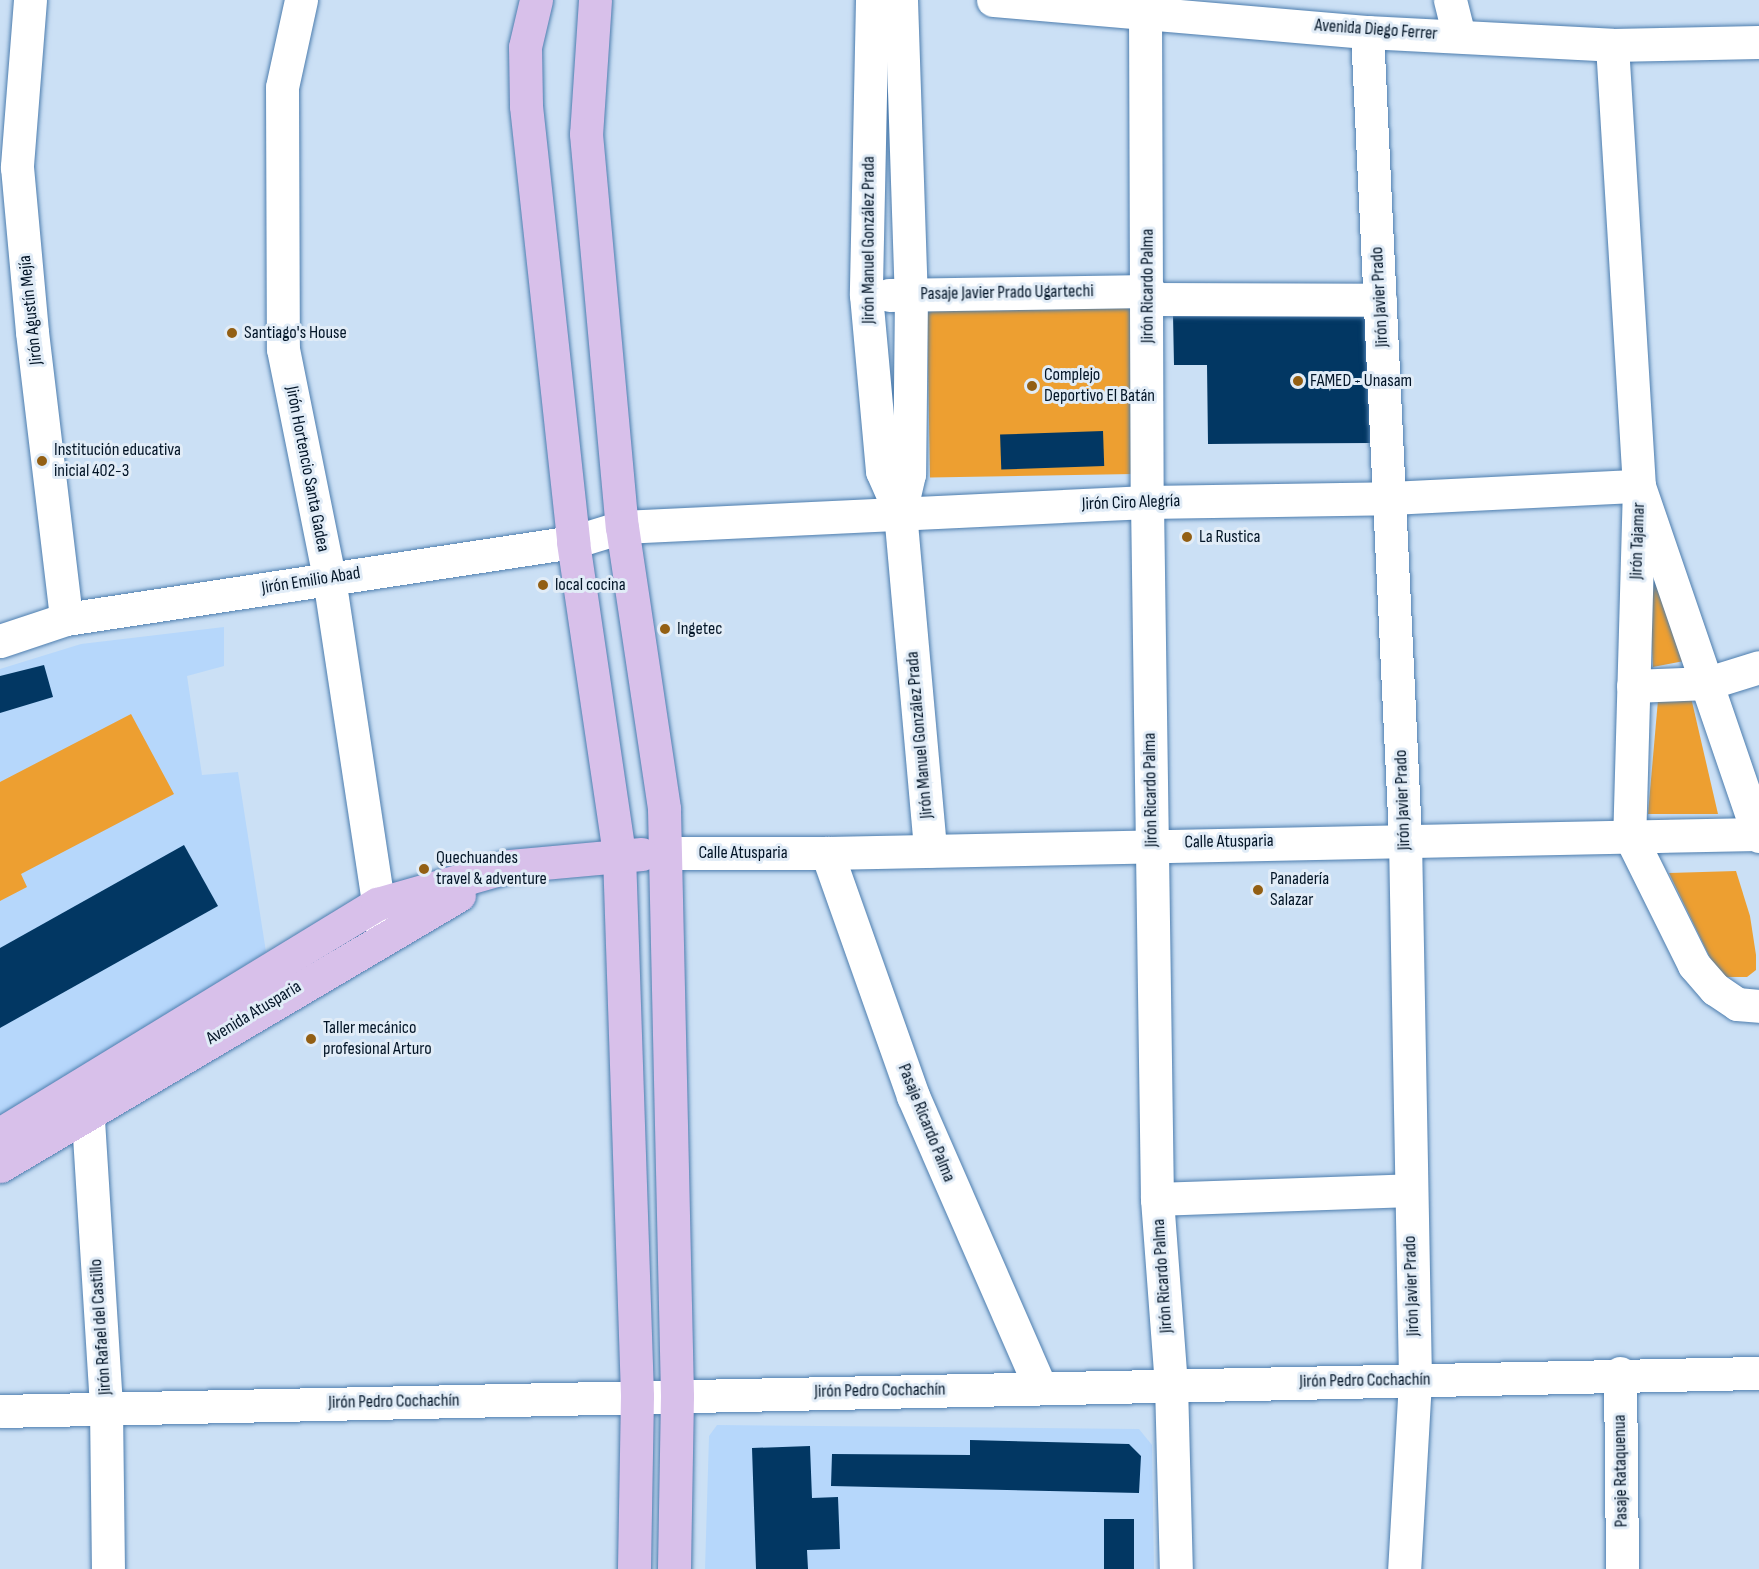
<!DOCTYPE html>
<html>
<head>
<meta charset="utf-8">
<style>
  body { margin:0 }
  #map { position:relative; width:1759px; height:1569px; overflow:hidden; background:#cbe0f5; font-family:"Sofia Sans Condensed",sans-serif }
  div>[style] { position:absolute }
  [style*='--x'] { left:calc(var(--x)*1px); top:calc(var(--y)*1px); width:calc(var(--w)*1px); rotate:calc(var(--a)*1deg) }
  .built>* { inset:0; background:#b6d7fb }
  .green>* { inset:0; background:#ed9f31; transform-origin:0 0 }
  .building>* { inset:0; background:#023763; transform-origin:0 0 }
  .roads { filter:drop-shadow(0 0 2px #4d7dae) drop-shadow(0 0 2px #4d7dae) }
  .minor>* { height:33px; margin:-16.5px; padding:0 16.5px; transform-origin:16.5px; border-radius:16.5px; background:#fff }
  .major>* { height:33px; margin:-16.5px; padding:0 16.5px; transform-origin:16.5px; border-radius:16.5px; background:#d8c0ea }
  .dots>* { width:16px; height:16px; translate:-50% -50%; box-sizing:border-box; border:3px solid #e1ecf7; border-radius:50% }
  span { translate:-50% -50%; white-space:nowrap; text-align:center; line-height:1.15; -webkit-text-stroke:6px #e1ecf7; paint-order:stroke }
  .street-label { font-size:18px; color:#031527 }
  .poi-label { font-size:18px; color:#031527 }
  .left { translate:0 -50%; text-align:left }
</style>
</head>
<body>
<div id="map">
  <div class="built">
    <div style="clip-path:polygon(224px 627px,224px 666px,187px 676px,202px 775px,238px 772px,266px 952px,0 1121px,0 669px,81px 644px)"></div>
    <div style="clip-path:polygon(717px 1425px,1139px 1429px,1152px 1445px,1154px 1569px,705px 1569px,709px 1436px)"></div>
  </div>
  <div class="green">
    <div style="left:1130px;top:304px;width:170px;height:203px;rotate:89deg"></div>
    <div style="clip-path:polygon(1657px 571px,1684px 661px,1653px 667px,1648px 573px)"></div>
    <div style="clip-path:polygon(1690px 693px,1718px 814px,1648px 814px,1658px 700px)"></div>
    <div style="clip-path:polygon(131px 714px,174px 794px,21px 874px,27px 887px,0 901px,0 782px)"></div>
    <div style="clip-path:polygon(1736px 871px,1750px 916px,1756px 955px,1756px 970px,1747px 977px,1726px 977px,1717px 972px,1669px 873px)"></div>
  </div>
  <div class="building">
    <div style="clip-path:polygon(1370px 300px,1372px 443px,1208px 444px,1207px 365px,1174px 365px,1173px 315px)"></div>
    <div style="left:1103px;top:431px;width:35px;height:103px;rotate:88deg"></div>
    <div style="clip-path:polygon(44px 665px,53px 697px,0 713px,0 676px)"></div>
    <div style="clip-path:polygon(184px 845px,218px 906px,0 1028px,0 948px)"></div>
    <div style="clip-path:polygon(970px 1440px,1129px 1444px,1141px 1456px,1139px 1493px,831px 1486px,832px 1454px,970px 1455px)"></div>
    <div style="clip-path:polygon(810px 1446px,812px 1498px,838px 1497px,840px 1549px,807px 1550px,808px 1569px,756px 1569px,752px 1448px)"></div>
    <div style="left:1134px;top:1519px;width:50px;height:30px;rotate:90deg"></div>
  </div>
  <div class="roads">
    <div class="minor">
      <div style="--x:30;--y:0;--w:168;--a:94.5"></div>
      <div style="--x:17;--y:167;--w:166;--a:84.8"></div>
      <div style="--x:32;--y:332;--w:289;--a:83.2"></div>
      <div style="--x:301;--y:0;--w:89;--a:102.3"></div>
      <div style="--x:282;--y:87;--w:262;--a:89.8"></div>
      <div style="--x:283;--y:349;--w:234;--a:78.6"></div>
      <div style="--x:329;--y:578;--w:362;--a:81.4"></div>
      <div style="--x:872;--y:0;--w:295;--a:91.2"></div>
      <div style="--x:866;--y:295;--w:177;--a:84.8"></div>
      <div style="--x:882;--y:471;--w:45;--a:66.3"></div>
      <div style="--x:901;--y:0;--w:294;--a:88.1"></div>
      <div style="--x:911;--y:294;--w:180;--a:90.6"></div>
      <div style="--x:909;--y:474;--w:39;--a:103"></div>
      <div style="--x:900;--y:512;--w:340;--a:84.9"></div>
      <div style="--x:993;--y:0;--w:375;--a:4.9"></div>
      <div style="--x:1367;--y:32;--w:245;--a:3"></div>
      <div style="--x:1612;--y:45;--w:147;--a:-1.2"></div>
      <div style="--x:1450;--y:0;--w:36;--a:76"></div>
      <div style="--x:1145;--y:11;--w:491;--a:89.8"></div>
      <div style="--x:1147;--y:502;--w:697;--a:89.18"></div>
      <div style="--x:1157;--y:1199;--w:186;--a:85.7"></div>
      <div style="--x:1171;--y:1384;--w:185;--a:88.5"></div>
      <div style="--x:1367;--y:32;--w:808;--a:87.3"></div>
      <div style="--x:1405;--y:839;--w:542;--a:88.94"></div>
      <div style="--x:1415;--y:1381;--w:188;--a:93.3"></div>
      <div style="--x:1612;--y:45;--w:442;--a:86.5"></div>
      <div style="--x:1639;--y:486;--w:348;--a:91.6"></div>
      <div style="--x:1629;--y:834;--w:146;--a:63.6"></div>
      <div style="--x:1694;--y:965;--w:32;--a:49"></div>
      <div style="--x:1715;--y:989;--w:27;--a:34"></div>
      <div style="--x:1737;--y:1004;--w:22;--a:5"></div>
      <div style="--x:889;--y:295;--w:260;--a:-0.9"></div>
      <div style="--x:1149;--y:299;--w:231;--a:0.2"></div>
      <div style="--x:0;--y:641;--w:70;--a:-18.4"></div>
      <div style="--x:66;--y:619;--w:513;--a:-8.64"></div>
      <div style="--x:573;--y:542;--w:51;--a:-17"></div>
      <div style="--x:622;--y:527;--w:526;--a:-2.73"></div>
      <div style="--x:1147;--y:502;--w:243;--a:-0.9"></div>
      <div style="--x:1390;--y:498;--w:249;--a:-2.8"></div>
      <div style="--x:1639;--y:486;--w:370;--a:71.1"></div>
      <div style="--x:1633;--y:686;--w:75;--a:-2.3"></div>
      <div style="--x:1708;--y:683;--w:53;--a:-17.4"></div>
      <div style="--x:664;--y:853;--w:163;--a:0"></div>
      <div style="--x:827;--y:853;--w:931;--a:-1.17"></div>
      <div style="--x:827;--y:853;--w:258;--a:70.5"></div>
      <div style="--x:913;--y:1096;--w:318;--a:66.4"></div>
      <div style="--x:86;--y:1088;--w:321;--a:86.4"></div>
      <div style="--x:106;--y:1408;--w:161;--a:89.3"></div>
      <div style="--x:1157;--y:1199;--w:252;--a:-2"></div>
      <div style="--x:1620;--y:1373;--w:196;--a:89.4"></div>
      <div style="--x:0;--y:1411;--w:1759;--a:-1.24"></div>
    </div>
    <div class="major">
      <div style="--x:536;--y:0;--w:48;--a:103.2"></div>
      <div style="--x:525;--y:47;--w:59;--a:89"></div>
      <div style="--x:526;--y:106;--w:439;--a:83.8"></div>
      <div style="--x:573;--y:542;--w:316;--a:81.6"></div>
      <div style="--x:619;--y:855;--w:541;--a:88.09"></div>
      <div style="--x:637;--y:1396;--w:173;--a:91"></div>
      <div style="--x:595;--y:0;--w:134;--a:93.8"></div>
      <div style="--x:586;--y:134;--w:395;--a:84.8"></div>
      <div style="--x:622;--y:527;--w:285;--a:81.5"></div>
      <div style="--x:664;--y:809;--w:587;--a:88.73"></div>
      <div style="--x:677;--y:1396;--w:173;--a:91"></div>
      <div style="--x:0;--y:1134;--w:442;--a:-31.4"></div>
      <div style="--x:377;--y:904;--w:138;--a:-15.9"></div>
      <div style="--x:510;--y:866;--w:132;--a:-5.2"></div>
      <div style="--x:0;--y:1166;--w:533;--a:-30.56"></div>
    </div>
  </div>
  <div class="dots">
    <div style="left:232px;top:333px;background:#935f13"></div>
    <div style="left:1298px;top:381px;background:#935f13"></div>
    <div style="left:1032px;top:386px;background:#935f13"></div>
    <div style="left:42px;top:461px;background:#935f13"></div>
    <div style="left:1187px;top:537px;background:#935f13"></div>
    <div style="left:543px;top:585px;background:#935f13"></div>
    <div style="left:665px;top:629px;background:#935f13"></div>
    <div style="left:424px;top:869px;background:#935f13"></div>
    <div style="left:1258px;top:890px;background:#935f13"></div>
    <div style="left:311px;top:1039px;background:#935f13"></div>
  </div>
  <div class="street-label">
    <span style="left:1376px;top:30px;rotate:4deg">Avenida Diego Ferrer</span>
    <span style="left:869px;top:240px;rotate:-90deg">Jirón Manuel González Prada</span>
    <span style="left:1148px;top:286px;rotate:-90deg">Jirón Ricardo Palma</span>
    <span style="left:1007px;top:293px;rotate:-1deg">Pasaje Javier Prado Ugartechi</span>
    <span style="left:1380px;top:297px;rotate:-93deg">Jirón Javier Prado</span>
    <span style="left:31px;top:310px;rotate:-96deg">Jirón Agustín Mejía</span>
    <span style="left:307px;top:469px;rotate:79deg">Jirón Hortencio Santa Gadea</span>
    <span style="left:1131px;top:503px;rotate:-2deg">Jirón Ciro Alegría</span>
    <span style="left:1638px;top:541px;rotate:-88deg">Jirón Tajamar</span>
    <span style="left:311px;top:581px;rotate:-9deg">Jirón Emilio Abad</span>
    <span style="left:920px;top:735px;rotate:-95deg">Jirón Manuel González Prada</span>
    <span style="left:1151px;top:790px;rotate:-91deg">Jirón Ricardo Palma</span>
    <span style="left:1403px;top:800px;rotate:-92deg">Jirón Javier Prado</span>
    <span style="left:1229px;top:842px;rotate:-1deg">Calle Atusparia</span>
    <span style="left:743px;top:853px">Calle Atusparia</span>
    <span style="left:254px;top:1013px;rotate:-31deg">Avenida Atusparia</span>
    <span style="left:926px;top:1123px;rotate:68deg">Pasaje Ricardo Palma</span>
    <span style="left:1163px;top:1276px;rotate:-94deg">Jirón Ricardo Palma</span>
    <span style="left:1412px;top:1286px;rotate:-92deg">Jirón Javier Prado</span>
    <span style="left:101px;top:1327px;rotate:-94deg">Jirón Rafael del Castillo</span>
    <span style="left:1365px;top:1381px;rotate:-1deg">Jirón Pedro Cochachín</span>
    <span style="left:880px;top:1391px;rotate:-1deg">Jirón Pedro Cochachín</span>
    <span style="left:394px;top:1402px;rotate:-1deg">Jirón Pedro Cochachín</span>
    <span style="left:1621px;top:1471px;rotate:-91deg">Pasaje Rataquenua</span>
  </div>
  <div class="poi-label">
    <span class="left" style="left:244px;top:333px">Santiago's House</span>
    <span class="left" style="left:1044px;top:386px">Complejo<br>Deportivo El Batán</span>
    <span class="left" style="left:1310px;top:381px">FAMED - Unasam</span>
    <span class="left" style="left:54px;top:461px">Institución educativa<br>inicial 402-3</span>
    <span class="left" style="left:1199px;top:537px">La Rustica</span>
    <span class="left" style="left:555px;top:585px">local cocina</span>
    <span class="left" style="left:677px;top:629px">Ingetec</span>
    <span class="left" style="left:436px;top:869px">Quechuandes<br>travel &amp; adventure</span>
    <span class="left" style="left:1270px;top:890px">Panadería<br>Salazar</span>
    <span class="left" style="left:323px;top:1039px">Taller mecánico<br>profesional Arturo</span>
  </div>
</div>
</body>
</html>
